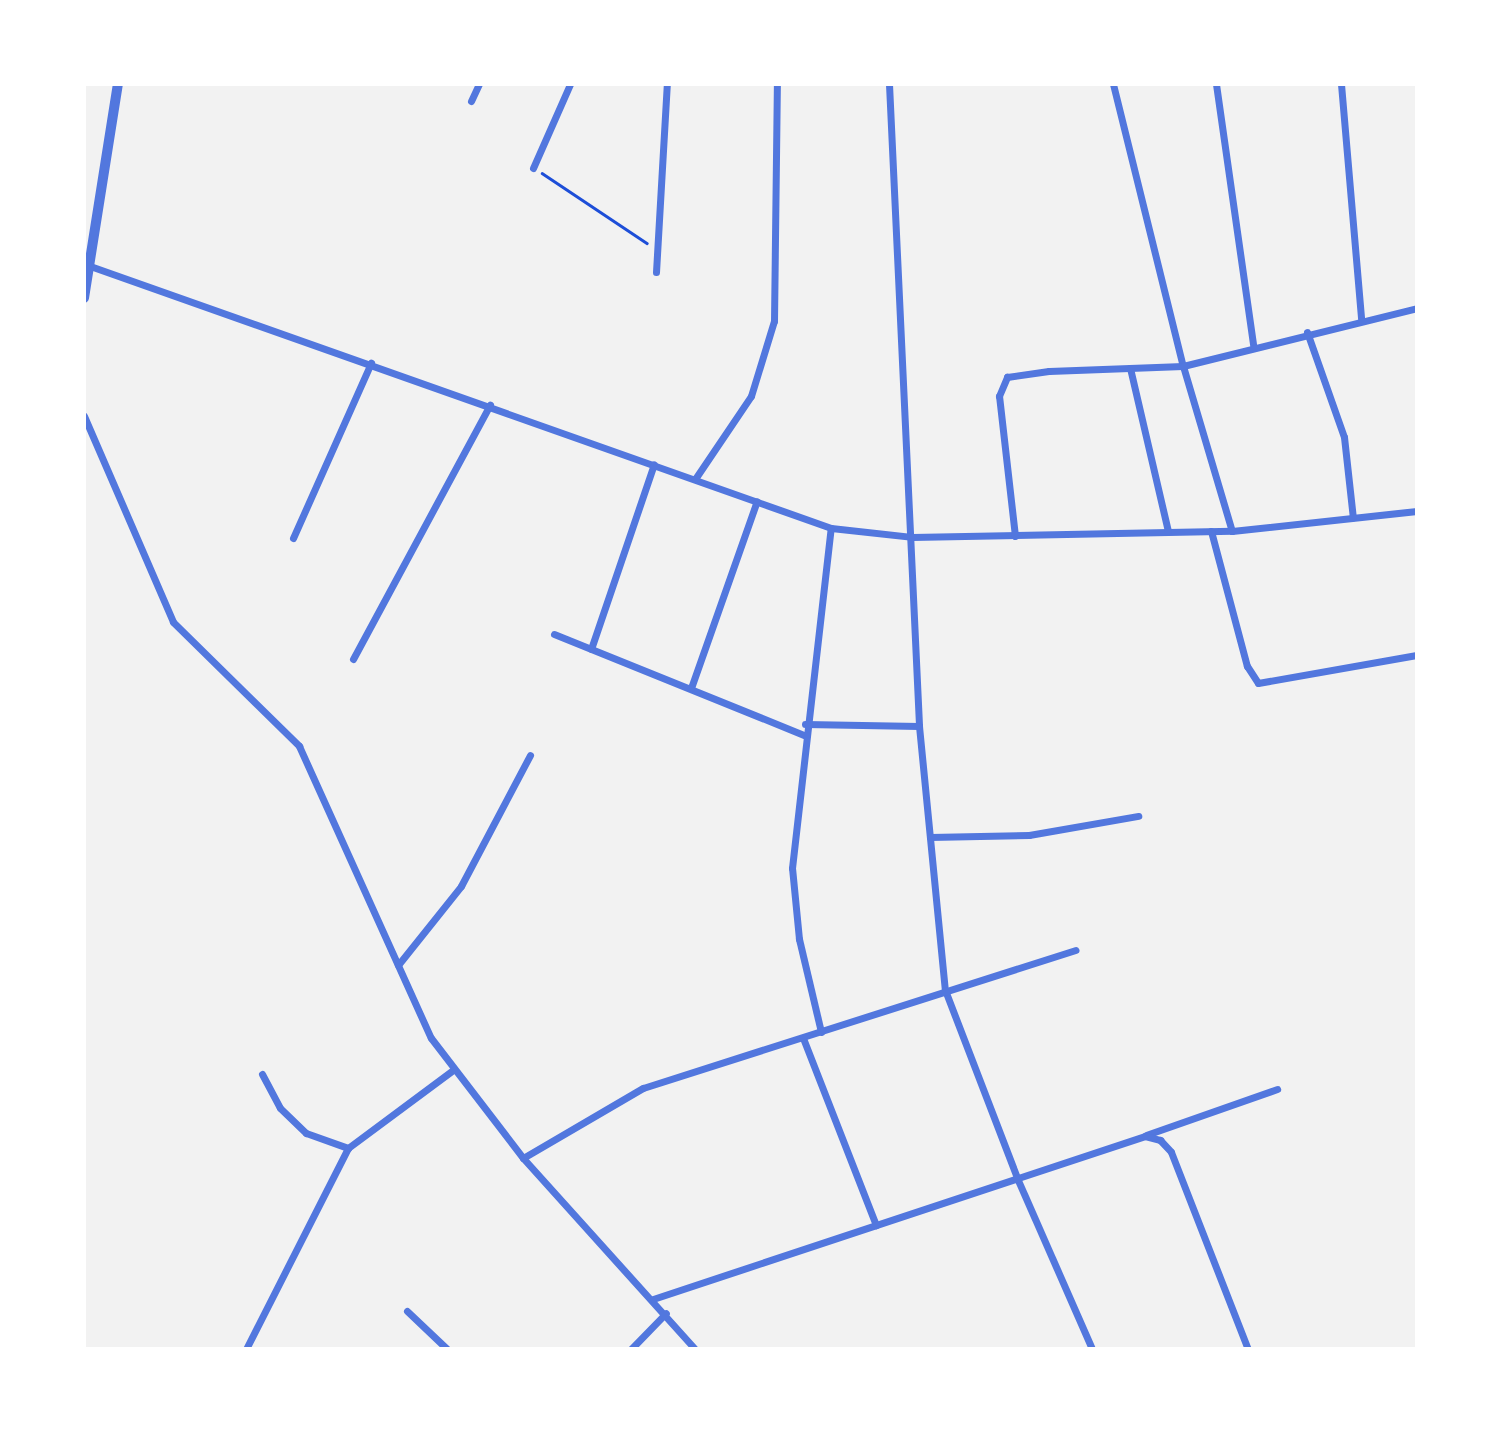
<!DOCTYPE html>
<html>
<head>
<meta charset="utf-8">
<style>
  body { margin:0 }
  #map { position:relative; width:1501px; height:1433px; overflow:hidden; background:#f2f2f2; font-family:Lato,sans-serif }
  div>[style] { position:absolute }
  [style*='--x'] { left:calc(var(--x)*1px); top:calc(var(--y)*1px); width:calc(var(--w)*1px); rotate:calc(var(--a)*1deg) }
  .path>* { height:2.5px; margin:-1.25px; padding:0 1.25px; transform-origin:1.25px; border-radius:1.25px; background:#1d4ed8 }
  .minor>* { height:7px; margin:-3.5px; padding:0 3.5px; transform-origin:3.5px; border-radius:3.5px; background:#5277de }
  .tertiary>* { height:10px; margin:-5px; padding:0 5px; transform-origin:5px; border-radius:5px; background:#5277de }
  span { translate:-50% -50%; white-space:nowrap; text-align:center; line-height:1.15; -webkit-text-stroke:6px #fff; paint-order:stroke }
  .frame { position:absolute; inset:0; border:86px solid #fff; pointer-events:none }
</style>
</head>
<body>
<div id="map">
  <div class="path">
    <div style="--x:542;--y:173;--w:126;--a:33.7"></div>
  </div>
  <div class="minor">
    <div style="--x:889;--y:84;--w:643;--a:87.32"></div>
    <div style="--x:919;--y:726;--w:265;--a:84.4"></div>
    <div style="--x:945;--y:990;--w:201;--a:69"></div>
    <div style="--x:1017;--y:1178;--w:187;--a:66.3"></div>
    <div style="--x:1113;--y:84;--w:291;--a:76.1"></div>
    <div style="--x:1183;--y:366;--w:172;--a:73.5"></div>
    <div style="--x:1216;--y:84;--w:264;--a:81.9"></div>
    <div style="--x:1341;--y:84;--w:236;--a:85.1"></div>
    <div style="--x:471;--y:101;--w:19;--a:-65"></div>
    <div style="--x:533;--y:168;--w:92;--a:-66.2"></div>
    <div style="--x:90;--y:266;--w:786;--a:19.47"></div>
    <div style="--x:831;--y:528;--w:81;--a:6.3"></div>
    <div style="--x:912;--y:537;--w:320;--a:-1.1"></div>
    <div style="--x:1232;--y:531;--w:186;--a:-6.2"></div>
    <div style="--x:656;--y:272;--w:188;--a:-86.7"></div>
    <div style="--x:1307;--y:332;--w:111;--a:70.6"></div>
    <div style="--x:1344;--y:437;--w:81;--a:83.7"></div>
    <div style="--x:1130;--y:368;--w:167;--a:76.9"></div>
    <div style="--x:84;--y:416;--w:224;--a:66.6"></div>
    <div style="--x:173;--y:622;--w:177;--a:44.5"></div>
    <div style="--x:299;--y:746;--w:320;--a:65.7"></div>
    <div style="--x:431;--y:1038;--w:151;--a:52.5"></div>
    <div style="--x:523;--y:1158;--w:257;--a:48"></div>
    <div style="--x:695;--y:479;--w:100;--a:-56"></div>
    <div style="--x:751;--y:396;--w:78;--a:-73"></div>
    <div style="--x:774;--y:321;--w:237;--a:-89.3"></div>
    <div style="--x:1211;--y:531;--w:140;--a:75.1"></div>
    <div style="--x:1247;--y:666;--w:20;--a:57"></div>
    <div style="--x:1258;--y:683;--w:161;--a:-10"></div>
    <div style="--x:1015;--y:536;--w:141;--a:-96.5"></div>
    <div style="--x:999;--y:396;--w:21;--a:-67"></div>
    <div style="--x:1007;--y:377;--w:42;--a:-8.1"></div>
    <div style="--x:1049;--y:371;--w:134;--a:-2.1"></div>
    <div style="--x:1183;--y:366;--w:241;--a:-13.9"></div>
    <div style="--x:293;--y:538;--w:192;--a:-66"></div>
    <div style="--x:554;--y:634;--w:270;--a:22"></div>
    <div style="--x:591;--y:649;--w:195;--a:-71.2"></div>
    <div style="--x:353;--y:659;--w:289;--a:-61.7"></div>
    <div style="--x:691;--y:688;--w:198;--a:-70.6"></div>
    <div style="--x:805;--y:724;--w:114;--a:1"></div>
    <div style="--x:930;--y:837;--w:99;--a:-1.2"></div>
    <div style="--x:1029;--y:835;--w:111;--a:-9.9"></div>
    <div style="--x:398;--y:965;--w:101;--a:-51.4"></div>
    <div style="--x:461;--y:886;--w:148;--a:-62.2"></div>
    <div style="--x:821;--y:1032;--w:96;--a:-103.3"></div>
    <div style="--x:799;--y:939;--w:71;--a:-95.6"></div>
    <div style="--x:792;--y:868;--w:342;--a:-83.5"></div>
    <div style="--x:803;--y:1038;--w:201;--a:68.7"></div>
    <div style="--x:262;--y:1074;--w:38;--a:62"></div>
    <div style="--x:280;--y:1108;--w:36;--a:44"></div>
    <div style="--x:306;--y:1133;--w:45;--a:19.7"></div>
    <div style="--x:1146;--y:1135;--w:139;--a:-19.3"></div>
    <div style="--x:523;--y:1158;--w:139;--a:-30.3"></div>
    <div style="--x:643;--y:1088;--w:454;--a:-17.7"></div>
    <div style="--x:653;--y:1299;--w:518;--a:-18.33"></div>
    <div style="--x:1145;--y:1136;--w:16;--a:15"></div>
    <div style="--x:1160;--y:1140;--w:16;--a:47"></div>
    <div style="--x:1171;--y:1152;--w:212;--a:68.7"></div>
    <div style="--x:407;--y:1311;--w:55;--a:43.5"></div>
    <div style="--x:246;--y:1349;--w:225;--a:-63.1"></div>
    <div style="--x:348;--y:1148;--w:131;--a:-36.6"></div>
    <div style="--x:631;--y:1349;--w:50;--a:-45.8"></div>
  </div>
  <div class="tertiary">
    <div style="--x:84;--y:298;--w:217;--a:-81"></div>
  </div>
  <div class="frame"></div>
</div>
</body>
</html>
